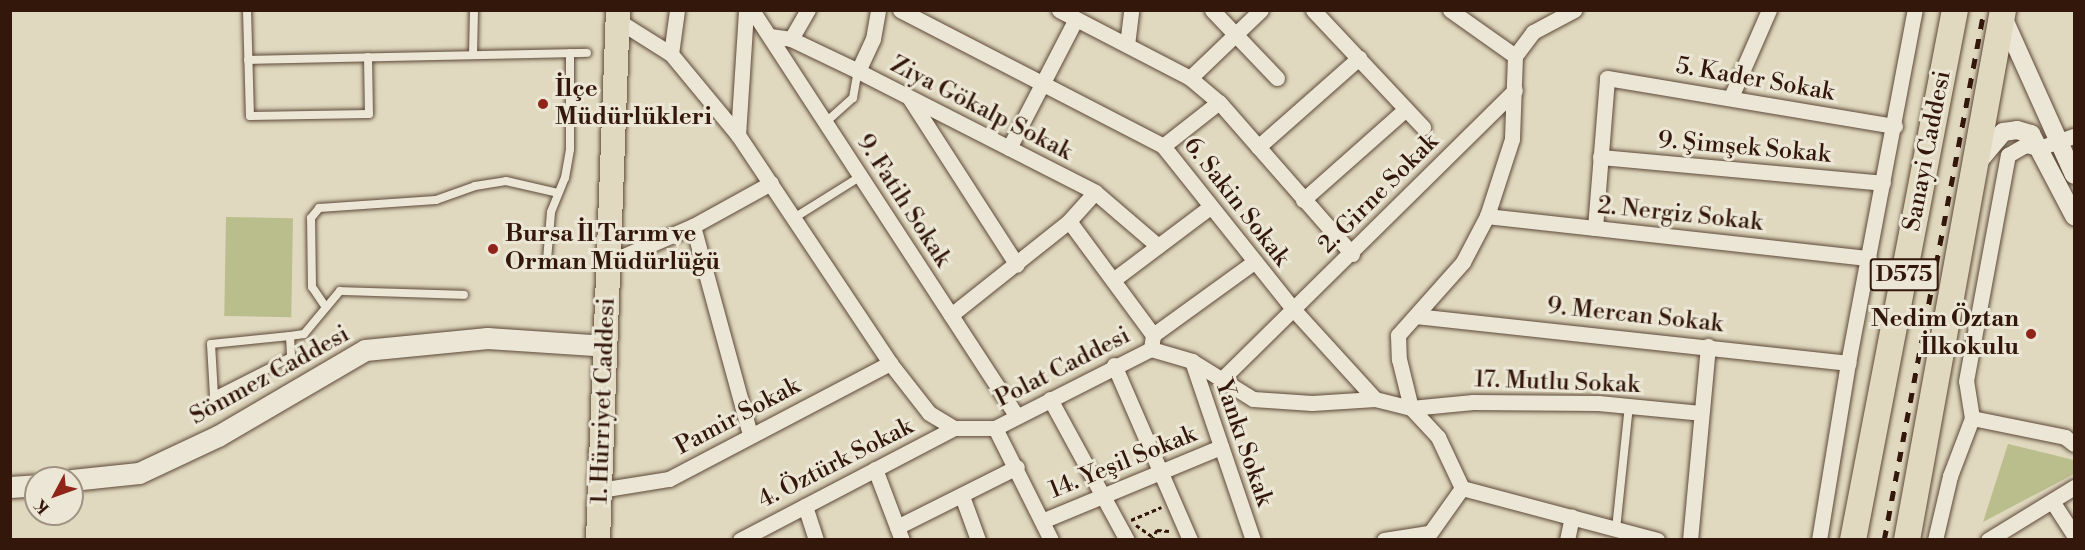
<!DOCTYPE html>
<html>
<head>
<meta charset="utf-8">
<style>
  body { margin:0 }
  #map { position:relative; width:2085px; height:550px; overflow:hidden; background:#e0d9bf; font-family:"Libre Bodoni",serif }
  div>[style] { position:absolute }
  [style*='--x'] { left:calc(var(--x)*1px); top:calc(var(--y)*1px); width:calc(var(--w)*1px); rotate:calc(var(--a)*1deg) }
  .green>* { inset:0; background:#babd8c; transform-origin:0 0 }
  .path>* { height:3px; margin-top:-1.5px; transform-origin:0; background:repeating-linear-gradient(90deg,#33170b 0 4.5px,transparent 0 7.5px) }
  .roads { filter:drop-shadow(0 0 2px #5e4838) drop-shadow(0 0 2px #5e4838) }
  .service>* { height:8px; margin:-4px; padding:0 4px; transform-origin:4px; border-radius:4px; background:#ebe6d5 }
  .minor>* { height:15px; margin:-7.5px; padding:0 7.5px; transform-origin:7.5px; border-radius:7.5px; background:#ebe6d5 }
  .tertiary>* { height:18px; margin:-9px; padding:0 9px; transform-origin:9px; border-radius:9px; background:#ebe6d5 }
  .secondary>* { height:21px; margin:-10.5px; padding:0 10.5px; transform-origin:10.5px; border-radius:10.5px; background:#ebe6d5 }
  .primary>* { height:24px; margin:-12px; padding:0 12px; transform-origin:12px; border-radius:12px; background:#e0d9bf }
  .trunk>* { height:26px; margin:-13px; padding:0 13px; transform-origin:13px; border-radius:13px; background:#e0d9bf }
  .rail>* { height:4.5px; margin-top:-2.25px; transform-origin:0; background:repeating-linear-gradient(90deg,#33170b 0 10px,transparent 0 20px) }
  .dots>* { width:16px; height:16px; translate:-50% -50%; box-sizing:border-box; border:3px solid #ebe6d5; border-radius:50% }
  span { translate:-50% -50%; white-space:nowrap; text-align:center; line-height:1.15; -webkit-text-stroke:6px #ebe6d5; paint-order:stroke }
  .shield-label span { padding:2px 4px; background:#ebe6d5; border:2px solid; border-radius:4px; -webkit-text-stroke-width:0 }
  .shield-label { font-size:22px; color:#33170b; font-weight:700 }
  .street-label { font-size:24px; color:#33170b }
  .poi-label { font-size:24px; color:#33170b; font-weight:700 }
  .left { translate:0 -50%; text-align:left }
  .right { translate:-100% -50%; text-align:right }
  .frame { position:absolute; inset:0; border:12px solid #33170b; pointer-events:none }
  .north { position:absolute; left:24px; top:466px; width:60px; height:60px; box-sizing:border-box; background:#ebe6d5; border:2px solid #a19384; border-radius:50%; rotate:229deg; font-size:16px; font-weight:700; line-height:24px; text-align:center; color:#33170b }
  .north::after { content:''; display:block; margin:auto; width:21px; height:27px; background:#8f2418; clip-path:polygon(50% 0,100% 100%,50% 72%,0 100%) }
</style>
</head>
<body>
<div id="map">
  <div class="green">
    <div style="left:226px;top:217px;width:67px;height:99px;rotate:1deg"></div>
    <div style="clip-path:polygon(2008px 444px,2074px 460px,2074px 474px,1983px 522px)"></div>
  </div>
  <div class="path">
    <div style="--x:1131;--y:520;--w:33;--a:-23"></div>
    <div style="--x:1136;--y:525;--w:19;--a:35"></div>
    <div style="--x:1151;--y:540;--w:12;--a:-59"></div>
    <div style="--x:1157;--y:530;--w:12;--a:5"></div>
  </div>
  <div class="roads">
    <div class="service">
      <div style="--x:247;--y:10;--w:106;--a:88.4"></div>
      <div style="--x:250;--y:116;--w:119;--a:-1"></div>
      <div style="--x:369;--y:114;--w:57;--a:-91"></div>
      <div style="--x:473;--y:55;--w:45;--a:-88.7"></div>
      <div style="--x:248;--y:60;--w:339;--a:-1.2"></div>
      <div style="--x:826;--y:122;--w:36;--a:-42"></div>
      <div style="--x:853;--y:98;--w:27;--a:-80"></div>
      <div style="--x:794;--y:218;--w:79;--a:-32.1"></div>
      <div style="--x:547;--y:260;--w:48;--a:-85.2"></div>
      <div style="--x:551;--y:212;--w:37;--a:-68"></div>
      <div style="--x:565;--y:178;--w:29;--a:-80"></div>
      <div style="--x:570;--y:149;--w:96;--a:-90"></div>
      <div style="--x:325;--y:306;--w:23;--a:-124"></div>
      <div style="--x:312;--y:287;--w:69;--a:-90.8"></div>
      <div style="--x:311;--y:218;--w:13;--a:-51"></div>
      <div style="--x:319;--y:208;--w:117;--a:-3.9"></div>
      <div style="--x:436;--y:200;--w:41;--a:-19.7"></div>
      <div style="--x:475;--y:186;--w:31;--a:-9"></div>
      <div style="--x:506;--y:181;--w:53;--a:13"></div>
      <div style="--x:290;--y:336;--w:21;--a:87"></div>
      <div style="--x:291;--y:357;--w:86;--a:153.1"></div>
      <div style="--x:214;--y:396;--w:52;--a:-93.3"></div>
      <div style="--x:211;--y:344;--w:79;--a:-5.8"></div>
      <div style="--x:290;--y:336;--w:14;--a:-8"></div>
      <div style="--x:304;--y:334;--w:56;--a:-50.1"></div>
      <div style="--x:340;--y:291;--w:124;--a:1.8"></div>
      <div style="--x:1616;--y:529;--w:124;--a:-84"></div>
    </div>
    <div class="minor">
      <div style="--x:752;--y:10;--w:485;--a:56.9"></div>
      <div style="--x:900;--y:10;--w:296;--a:27.3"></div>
      <div style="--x:1163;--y:146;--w:210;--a:51.4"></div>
      <div style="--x:1294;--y:310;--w:120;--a:47.7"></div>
      <div style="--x:1059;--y:10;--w:148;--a:27.4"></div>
      <div style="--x:1190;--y:78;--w:38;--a:40"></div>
      <div style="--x:1219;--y:102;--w:202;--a:48.8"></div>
      <div style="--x:1212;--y:10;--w:94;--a:46.3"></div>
      <div style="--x:1313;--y:10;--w:161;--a:46.8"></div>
      <div style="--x:1450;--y:10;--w:80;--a:35.3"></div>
      <div style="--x:617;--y:20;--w:64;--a:32.2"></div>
      <div style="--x:671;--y:54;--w:105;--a:50.4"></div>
      <div style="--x:738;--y:135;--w:274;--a:56.3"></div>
      <div style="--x:890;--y:363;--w:63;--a:52"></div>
      <div style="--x:929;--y:413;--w:29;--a:31"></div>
      <div style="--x:954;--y:428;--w:41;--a:0"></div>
      <div style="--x:995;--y:428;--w:175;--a:-26.9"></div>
      <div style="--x:1151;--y:349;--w:43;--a:16.3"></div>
      <div style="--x:1192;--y:361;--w:72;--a:31.9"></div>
      <div style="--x:1253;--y:399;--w:59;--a:3.9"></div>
      <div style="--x:1312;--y:403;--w:63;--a:-3.6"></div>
      <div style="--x:1375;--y:399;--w:37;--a:14"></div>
      <div style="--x:1411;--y:408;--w:40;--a:47"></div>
      <div style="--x:1438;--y:437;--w:56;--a:64.8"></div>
      <div style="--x:1462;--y:488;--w:64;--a:125.4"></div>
      <div style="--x:770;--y:36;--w:21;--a:8"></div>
      <div style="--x:791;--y:39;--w:74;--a:25.5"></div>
      <div style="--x:858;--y:71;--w:266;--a:27"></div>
      <div style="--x:1095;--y:192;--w:83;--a:40.6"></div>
      <div style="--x:791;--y:39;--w:34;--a:-60"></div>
      <div style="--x:1127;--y:45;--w:35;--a:-83"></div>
      <div style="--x:671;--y:54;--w:44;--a:-82.2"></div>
      <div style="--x:1515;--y:56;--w:83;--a:92.1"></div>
      <div style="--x:1512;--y:139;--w:81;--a:108"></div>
      <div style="--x:1487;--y:216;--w:52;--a:117.6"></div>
      <div style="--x:1463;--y:262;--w:98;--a:131.7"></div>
      <div style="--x:1398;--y:335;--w:24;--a:88"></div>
      <div style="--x:1399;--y:359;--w:50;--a:76.2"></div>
      <div style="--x:1411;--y:408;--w:62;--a:-5.5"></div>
      <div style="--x:1473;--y:402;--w:125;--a:0.5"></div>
      <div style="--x:1598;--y:403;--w:103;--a:5.5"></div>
      <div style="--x:1515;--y:56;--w:30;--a:-53"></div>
      <div style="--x:1533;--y:32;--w:47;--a:-28.2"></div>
      <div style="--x:858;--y:71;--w:35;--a:-65"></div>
      <div style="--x:873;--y:39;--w:29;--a:-80"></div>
      <div style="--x:1190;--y:78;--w:98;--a:-43.8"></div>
      <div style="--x:1731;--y:97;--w:95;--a:-66.4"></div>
      <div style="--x:910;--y:99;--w:197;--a:57.2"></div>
      <div style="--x:738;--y:135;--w:125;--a:-86.3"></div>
      <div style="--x:1163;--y:146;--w:71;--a:-38.2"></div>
      <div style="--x:1258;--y:147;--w:135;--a:-41.4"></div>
      <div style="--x:1009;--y:148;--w:145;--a:-62.6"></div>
      <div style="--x:1600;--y:157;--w:284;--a:5.2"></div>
      <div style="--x:1303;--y:200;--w:137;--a:-41.5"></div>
      <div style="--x:1487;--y:216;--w:384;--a:6.3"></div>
      <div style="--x:1069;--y:221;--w:142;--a:53.6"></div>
      <div style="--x:1153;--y:335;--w:14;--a:98"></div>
      <div style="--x:693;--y:226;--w:217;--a:74.7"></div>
      <div style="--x:1595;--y:228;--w:150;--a:-85.4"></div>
      <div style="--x:1607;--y:78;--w:292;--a:9.5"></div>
      <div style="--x:610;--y:262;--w:90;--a:-23.4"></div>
      <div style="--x:693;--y:226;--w:89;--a:-28.9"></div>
      <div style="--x:1113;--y:280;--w:121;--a:-37"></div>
      <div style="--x:951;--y:315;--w:151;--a:-38.5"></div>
      <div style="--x:1069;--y:221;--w:39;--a:-48"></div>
      <div style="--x:1416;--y:316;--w:435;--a:6.2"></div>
      <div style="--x:1153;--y:335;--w:125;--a:-35.9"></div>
      <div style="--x:1192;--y:361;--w:189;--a:71.2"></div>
      <div style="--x:1114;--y:365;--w:191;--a:66.5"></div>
      <div style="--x:1223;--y:378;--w:410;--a:-44.6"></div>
      <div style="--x:1050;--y:399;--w:161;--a:61.4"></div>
      <div style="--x:1972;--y:418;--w:95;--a:11.5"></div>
      <div style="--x:2065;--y:437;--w:11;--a:38"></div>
      <div style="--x:995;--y:428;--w:125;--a:63.4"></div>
      <div style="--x:875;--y:469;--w:76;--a:69.2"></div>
      <div style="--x:1462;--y:488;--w:202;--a:14.9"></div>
      <div style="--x:600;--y:490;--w:70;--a:-9.1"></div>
      <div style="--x:669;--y:479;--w:250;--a:-27.7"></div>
      <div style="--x:962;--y:496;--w:47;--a:70"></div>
      <div style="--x:2052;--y:501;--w:40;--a:57.1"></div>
      <div style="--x:805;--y:506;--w:36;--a:72"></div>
      <div style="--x:1042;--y:521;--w:194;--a:-22.5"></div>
      <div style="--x:897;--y:527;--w:134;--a:-26.6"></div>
      <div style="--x:740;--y:540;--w:242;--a:-27.6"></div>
      <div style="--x:1384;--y:540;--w:45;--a:-9"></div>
      <div style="--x:1567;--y:540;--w:24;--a:-78"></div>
      <div style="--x:1690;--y:540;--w:195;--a:-84.7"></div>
      <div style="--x:1819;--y:540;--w:179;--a:-80.7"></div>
      <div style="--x:1848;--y:363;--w:359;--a:-79.3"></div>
      <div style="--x:1935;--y:540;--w:66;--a:-76.8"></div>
      <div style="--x:1950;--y:476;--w:62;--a:-69.2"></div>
      <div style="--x:1972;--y:418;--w:37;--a:-99"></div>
      <div style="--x:1966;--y:381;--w:230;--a:-79.5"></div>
      <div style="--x:2008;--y:155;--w:20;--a:-30"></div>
      <div style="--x:2025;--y:145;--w:14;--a:12"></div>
      <div style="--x:2039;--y:148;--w:37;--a:-19"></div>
      <div style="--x:1988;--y:540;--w:101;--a:-31.6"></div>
    </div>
    <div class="tertiary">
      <div style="--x:2002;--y:15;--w:175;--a:65.8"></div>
      <div style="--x:1979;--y:161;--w:38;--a:-50"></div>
      <div style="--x:2003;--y:132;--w:14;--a:-8"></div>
      <div style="--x:2017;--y:130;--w:15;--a:16"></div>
      <div style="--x:2031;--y:134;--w:93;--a:62.3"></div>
    </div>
    <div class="secondary">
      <div style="--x:72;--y:480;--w:67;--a:-6"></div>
      <div style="--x:139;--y:473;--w:87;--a:-25.1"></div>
      <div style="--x:218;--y:436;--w:170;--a:-30.3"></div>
      <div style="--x:365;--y:350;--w:123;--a:-5.6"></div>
      <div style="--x:487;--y:338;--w:119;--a:3.8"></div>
      <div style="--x:10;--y:487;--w:26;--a:-4"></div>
    </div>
    <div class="primary">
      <div style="--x:598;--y:540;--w:530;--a:-87.84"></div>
    </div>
    <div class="trunk">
      <div style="--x:1853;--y:540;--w:540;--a:-79.11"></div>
      <div style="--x:1907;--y:540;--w:539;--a:-79.73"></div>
    </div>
  </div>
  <div class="rail">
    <div style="--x:1884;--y:540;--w:539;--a:-79.32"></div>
  </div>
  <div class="dots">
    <div style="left:543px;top:104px;background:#8f2418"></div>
    <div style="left:493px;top:249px;background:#8f2418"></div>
    <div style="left:2031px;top:334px;background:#8f2418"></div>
  </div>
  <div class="shield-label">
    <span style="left:1904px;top:275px">D575</span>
  </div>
  <div class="street-label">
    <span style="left:1755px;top:80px;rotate:10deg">5. Kader Sokak</span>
    <span style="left:981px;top:109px;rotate:27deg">Ziya Gökalp Sokak</span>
    <span style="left:1744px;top:148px;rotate:5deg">9. Şimşek Sokak</span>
    <span style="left:1928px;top:151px;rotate:-79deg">Sanayi Caddesi</span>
    <span style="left:1379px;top:194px;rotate:-45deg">2. Girne Sokak</span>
    <span style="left:903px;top:201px;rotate:57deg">9. Fatih Sokak</span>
    <span style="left:1236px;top:202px;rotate:52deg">6. Sakin Sokak</span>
    <span style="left:1680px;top:215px;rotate:6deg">2. Nergiz Sokak</span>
    <span style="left:1635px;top:316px;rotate:6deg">9. Mercan Sokak</span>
    <span style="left:1063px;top:368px;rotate:-27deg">Polat Caddesi</span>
    <span style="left:270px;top:376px;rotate:-29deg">Sönmez Caddesi</span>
    <span style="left:1557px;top:383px;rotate:2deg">17. Mutlu Sokak</span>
    <span style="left:604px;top:401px;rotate:-88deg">1. Hürriyet Caddesi</span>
    <span style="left:738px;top:417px;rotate:-28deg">Pamir Sokak</span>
    <span style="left:1243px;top:443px;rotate:71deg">Yankı Sokak</span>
    <span style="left:1123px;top:463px;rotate:-22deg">14. Yeşil Sokak</span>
    <span style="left:836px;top:464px;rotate:-27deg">4. Öztürk Sokak</span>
  </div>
  <div class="poi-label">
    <span class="left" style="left:555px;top:104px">İlçe<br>Müdürlükleri</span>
    <span class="left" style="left:505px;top:249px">Bursa İl Tarım ve<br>Orman Müdürlüğü</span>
    <span class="right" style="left:2019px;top:334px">Nedim Öztan<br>İlkokulu</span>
  </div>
  <div class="frame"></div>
  <div class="north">K</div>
</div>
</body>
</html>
